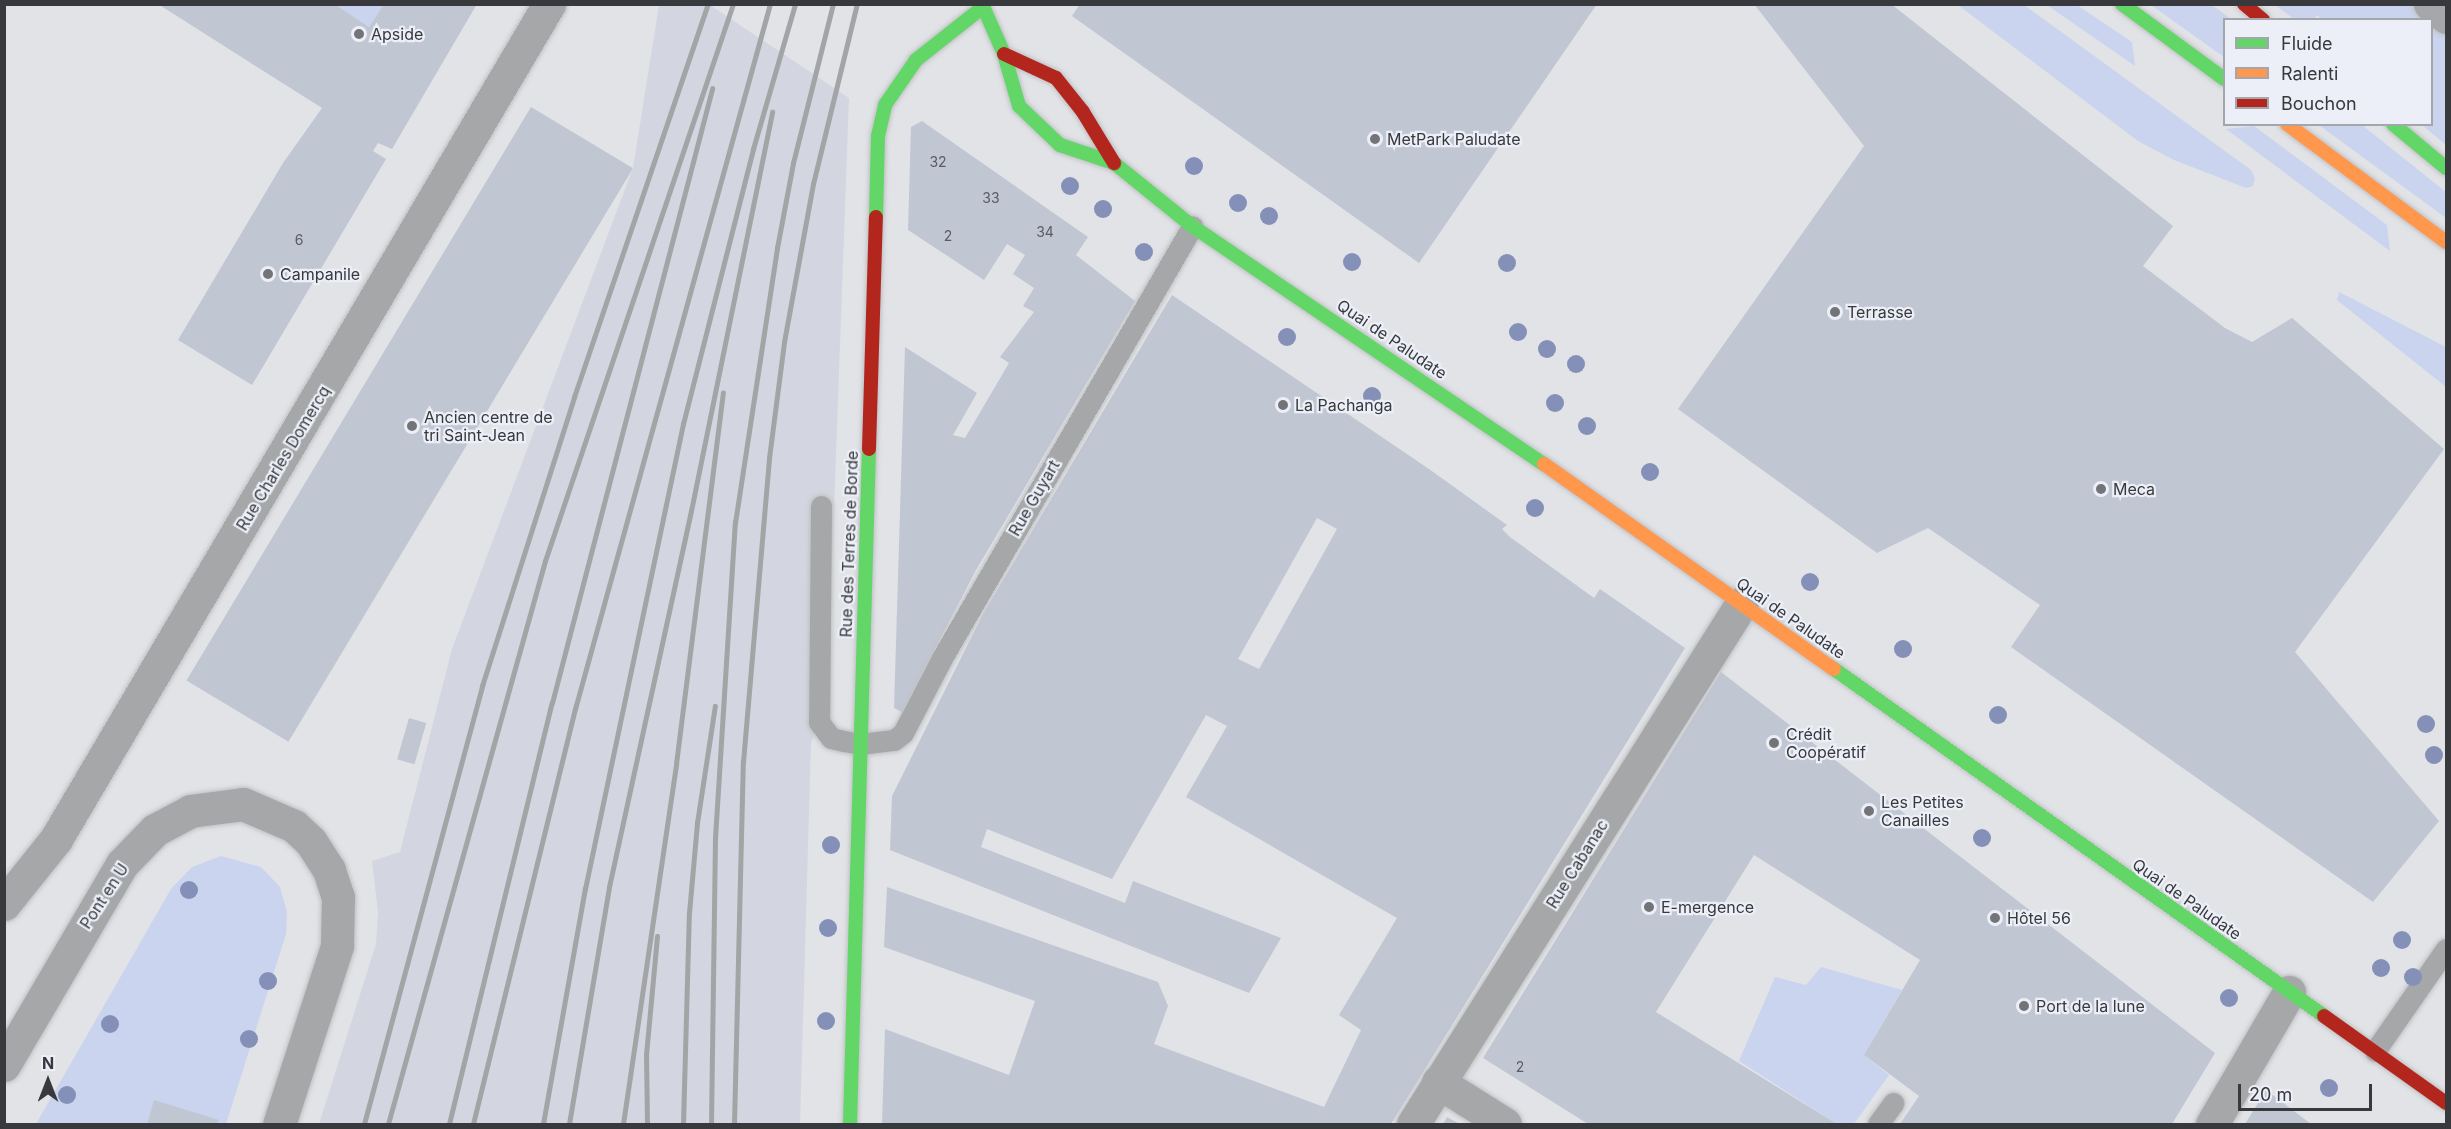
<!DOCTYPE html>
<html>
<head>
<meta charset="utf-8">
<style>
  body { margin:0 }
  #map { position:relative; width:2451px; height:1129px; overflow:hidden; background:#e1e3e7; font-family:Inter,sans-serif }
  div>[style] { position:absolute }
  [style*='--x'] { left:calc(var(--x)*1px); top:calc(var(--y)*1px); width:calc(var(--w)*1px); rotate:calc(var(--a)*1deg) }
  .built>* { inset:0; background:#d3d6e0 }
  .green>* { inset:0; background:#cad4ee }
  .building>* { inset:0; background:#c1c6d3; transform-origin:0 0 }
  .roads { filter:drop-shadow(0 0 2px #c0c1c4) drop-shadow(0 0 2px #c0c1c4) }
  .lane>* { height:21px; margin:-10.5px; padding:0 10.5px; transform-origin:10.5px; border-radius:10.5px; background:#a6a7a9 }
  .street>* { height:33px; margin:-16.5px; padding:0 16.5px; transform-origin:16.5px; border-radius:16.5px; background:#a6a7a9 }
  .fast>* { height:14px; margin:-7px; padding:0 7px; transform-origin:7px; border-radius:7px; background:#63d668 }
  .slow>* { height:14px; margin:-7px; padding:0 7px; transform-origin:7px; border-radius:7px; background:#ff974d }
  .jam>* { height:14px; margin:-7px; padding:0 7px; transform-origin:7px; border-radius:7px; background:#b3261e }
  .rail>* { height:4.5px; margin:-2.25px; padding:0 2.25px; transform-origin:2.25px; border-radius:2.25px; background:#a3a4a6 }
  .trees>* { width:18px; height:18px; margin:-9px; border-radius:50%; background:#8490b7 }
  .dots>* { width:16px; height:16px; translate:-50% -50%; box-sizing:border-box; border:3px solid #eceff7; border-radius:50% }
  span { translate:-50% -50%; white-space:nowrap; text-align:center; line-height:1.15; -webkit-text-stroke:4.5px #eceff7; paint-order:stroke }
  .number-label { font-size:14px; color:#5a5c62 }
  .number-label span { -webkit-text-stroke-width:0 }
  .poi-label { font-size:16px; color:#37393c }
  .left { translate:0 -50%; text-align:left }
  .street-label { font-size:16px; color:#37393c }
  .frame { position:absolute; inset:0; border:6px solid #37393c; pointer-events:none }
  .legend { position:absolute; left:2223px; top:18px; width:210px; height:108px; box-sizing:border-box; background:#eceff7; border:2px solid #a4a6ac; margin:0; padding:8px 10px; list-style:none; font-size:18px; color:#37393c }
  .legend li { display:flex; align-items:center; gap:12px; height:30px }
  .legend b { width:30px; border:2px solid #a4a6ac }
  .north { position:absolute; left:18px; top:1051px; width:60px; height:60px; -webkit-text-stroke:4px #eceff7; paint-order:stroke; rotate:0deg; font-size:16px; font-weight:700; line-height:24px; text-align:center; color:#37393c }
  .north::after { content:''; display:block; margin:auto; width:21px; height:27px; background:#37393c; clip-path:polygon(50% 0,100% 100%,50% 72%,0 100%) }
  .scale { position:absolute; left:2238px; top:1084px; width:134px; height:27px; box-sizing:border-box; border:3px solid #37393c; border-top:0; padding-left:8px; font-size:18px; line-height:21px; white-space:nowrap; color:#37393c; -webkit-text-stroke:4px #eceff7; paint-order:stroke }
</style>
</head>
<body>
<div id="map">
  <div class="built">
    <div style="clip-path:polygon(659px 5px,710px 5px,849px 98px,827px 701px,811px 743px,800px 1124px,319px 1124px,376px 944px,378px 912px,372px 861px,400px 852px,452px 649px,633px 168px)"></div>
  </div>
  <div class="green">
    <div style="clip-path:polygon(334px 5px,384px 5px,369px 27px)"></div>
    <div style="clip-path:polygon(1958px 5px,2024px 5px,2251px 170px,2255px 178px,2253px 186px,2246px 188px,2174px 160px,2138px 141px)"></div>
    <div style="clip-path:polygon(2047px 5px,2077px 5px,2132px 42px,2135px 66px)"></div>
    <div style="clip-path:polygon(2151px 5px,2212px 5px,2231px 19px,2224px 20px,2224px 57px)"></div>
    <div style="clip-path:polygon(2275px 5px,2446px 5px,2446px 145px,2422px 125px,2432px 124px,2432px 20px,2323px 20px,2317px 15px,2314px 19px,2294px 19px)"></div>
    <div style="clip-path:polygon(2319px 125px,2362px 125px,2446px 192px,2446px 218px)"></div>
    <div style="clip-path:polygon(2254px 126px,2387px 225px,2390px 251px,2226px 129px)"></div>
    <div style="clip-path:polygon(2339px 292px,2446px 347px,2446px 387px,2337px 300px)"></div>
    <div style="clip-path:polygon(221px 856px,261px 867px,280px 887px,287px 912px,286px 934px,226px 1124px,36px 1124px,171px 889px,192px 867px)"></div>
    <div style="clip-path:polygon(1821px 967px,1902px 990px,1864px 1055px,1889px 1075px,1854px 1124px,1837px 1124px,1739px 1061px,1775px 977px,1806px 985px)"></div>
  </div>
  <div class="building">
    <div style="clip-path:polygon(158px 4px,334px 4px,369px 27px,384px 4px,477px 4px,392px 149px,378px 143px,373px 151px,386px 159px,252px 385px,178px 340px,283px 163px,322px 108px)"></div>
    <div style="clip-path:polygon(1080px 4px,1597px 4px,1419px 263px,1072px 16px)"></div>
    <div style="clip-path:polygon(1754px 4px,1891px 4px,2173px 226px,2143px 266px,2225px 328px,2252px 342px,2292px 318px,2444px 449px,2295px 652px,2439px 821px,2373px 902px,2011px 647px,2040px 605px,1928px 528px,1877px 553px,1678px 409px,1864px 146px)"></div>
    <div style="left:531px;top:107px;width:119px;height:669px;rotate:31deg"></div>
    <div style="clip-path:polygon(922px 121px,1088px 237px,1076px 255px,1135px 301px,976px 570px,902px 712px,894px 708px,905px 347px,977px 393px,953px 435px,965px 438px,1009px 363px,1000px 357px,1034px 312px,1023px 306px,1034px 288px,1013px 274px,1025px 255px,1007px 244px,984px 280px,908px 230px,911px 127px)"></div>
    <div style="clip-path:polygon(evenodd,1172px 295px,1429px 469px,1507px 525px,1502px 529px,1510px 537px,1594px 598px,1600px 589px,1685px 648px,1391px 1124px,882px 1124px,885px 1029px,1009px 1075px,1035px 1001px,884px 947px,887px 887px,1158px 982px,1168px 1006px,1154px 1044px,1324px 1107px,1361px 1030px,1339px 1015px,1397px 918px,1186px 797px,1227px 726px,1206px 715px,1112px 879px,987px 829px,981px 847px,1125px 903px,1133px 881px,1281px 938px,1249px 993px,890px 850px,892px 796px,983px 614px,1172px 295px,1317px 518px,1337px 529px,1259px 669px,1238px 659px,1317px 518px)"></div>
    <div style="clip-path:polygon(1721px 672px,2215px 1053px,2172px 1124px,1900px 1124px,1919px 1096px,1864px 1055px,1920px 960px,1754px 855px,1656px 1012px,1837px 1124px,1588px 1124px,1483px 1058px)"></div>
    <div style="left:409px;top:718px;width:18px;height:43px;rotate:16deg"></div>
    <div style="clip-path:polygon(2266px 1090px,2311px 1124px,2245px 1124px)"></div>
    <div style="clip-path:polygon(154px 1100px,219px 1120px,217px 1124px,147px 1124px)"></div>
    <div style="clip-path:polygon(1447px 1117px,1460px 1124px,1443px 1124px)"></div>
  </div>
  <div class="roads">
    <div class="lane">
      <div style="--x:821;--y:506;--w:216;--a:90.5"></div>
      <div style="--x:819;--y:722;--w:20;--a:53"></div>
      <div style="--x:831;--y:738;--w:13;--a:13"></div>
      <div style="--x:844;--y:741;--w:16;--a:11"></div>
      <div style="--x:860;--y:744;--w:34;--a:-7"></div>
      <div style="--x:894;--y:740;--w:11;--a:-38"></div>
      <div style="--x:903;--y:733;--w:85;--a:-62.5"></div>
      <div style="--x:942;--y:658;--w:499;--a:-59.9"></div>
      <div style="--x:2375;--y:1051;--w:124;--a:-55.2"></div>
      <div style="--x:1878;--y:1124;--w:26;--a:-54"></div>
    </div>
    <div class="street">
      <div style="--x:2430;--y:4;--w:21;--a:39"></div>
      <div style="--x:4;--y:904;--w:83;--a:-51.3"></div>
      <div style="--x:56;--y:839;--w:970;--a:-59.44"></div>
      <div style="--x:4;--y:1065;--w:233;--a:-59.6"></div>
      <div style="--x:122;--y:864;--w:47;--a:-45.9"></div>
      <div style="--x:155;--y:830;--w:40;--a:-28"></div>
      <div style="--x:190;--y:811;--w:53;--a:-7.5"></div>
      <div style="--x:243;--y:804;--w:56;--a:23.3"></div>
      <div style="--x:294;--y:826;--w:23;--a:43"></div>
      <div style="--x:311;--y:842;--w:33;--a:57"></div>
      <div style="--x:329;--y:870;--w:28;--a:72"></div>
      <div style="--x:338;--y:897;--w:49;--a:91.2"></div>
      <div style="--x:337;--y:946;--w:187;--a:108"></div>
      <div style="--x:1438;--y:1082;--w:79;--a:32.1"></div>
      <div style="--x:1413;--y:1124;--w:616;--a:-57.73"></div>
      <div style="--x:2212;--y:1124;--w:153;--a:-59.7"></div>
    </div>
    <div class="fast">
      <div style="--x:982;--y:4;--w:55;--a:66.3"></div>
      <div style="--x:1004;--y:54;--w:54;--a:73.9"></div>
      <div style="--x:1019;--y:106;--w:57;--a:43.6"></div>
      <div style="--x:1060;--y:145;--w:57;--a:18.4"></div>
      <div style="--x:1114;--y:163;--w:100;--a:38.9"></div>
      <div style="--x:1192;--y:226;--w:425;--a:34.1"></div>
      <div style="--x:2122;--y:4;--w:127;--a:36.3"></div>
      <div style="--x:2393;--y:124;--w:69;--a:39.7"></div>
      <div style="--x:876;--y:217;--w:81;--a:-88.6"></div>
      <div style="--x:878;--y:136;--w:32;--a:-77"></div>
      <div style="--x:885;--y:105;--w:55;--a:-55.4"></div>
      <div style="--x:916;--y:60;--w:85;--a:-38.3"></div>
      <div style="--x:1834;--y:669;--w:600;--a:35.3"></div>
      <div style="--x:850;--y:1124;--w:675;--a:-88.39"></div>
    </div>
    <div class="slow">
      <div style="--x:2287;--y:124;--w:198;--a:36.6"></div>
      <div style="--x:1544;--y:464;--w:355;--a:35.3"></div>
    </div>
    <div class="jam">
      <div style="--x:2244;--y:4;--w:25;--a:40"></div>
      <div style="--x:1004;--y:54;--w:57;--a:24.8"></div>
      <div style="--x:1056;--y:78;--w:43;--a:51.5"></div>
      <div style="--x:1083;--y:112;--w:60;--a:58.7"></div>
      <div style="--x:869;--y:449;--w:232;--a:-88.3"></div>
      <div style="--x:2324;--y:1016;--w:150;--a:35.5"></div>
    </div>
  </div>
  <div class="rail">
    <div style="--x:364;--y:1124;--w:454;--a:-74.9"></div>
    <div style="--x:482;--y:686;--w:303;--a:-72.3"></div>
    <div style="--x:574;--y:397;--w:415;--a:-71.2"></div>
    <div style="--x:388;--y:1124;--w:584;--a:-74.42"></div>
    <div style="--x:545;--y:561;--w:588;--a:-71.35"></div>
    <div style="--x:449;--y:1124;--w:433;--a:-76.3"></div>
    <div style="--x:552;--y:703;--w:635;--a:-75.39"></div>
    <div style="--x:473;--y:1124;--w:427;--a:-76.2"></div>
    <div style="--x:575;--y:709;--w:731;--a:-74.54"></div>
    <div style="--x:543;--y:1124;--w:239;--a:-79.9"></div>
    <div style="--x:585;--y:889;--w:475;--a:-78.1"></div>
    <div style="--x:683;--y:424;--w:284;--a:-75.7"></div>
    <div style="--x:753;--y:149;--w:151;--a:-73.8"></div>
    <div style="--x:569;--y:1124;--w:240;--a:-80.4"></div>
    <div style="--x:609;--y:887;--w:385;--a:-77.7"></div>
    <div style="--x:691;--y:511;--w:407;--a:-78.5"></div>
    <div style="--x:623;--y:1124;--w:364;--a:-81.6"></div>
    <div style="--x:676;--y:764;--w:374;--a:-82.8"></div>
    <div style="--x:647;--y:1124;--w:69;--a:-90.8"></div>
    <div style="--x:646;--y:1055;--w:119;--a:-84.7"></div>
    <div style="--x:683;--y:1124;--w:211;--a:-88.4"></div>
    <div style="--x:689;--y:913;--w:90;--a:-84.9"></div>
    <div style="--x:697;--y:823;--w:118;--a:-81.3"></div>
    <div style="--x:711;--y:1124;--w:286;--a:-89.2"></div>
    <div style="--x:715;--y:838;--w:316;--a:-86.4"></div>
    <div style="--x:735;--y:523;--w:278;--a:-81.3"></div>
    <div style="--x:777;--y:248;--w:86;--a:-79.3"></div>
    <div style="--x:793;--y:163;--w:164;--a:-75.9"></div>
    <div style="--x:734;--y:1124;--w:362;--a:-88.6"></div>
    <div style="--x:743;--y:762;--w:305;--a:-85.1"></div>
    <div style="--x:769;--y:458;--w:117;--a:-82.6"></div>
    <div style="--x:784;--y:342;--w:161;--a:-79.6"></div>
    <div style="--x:813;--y:184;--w:185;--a:-76.3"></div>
  </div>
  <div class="trees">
    <div style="left:1194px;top:166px"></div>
    <div style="left:1070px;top:186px"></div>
    <div style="left:1238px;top:203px"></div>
    <div style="left:1103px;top:209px"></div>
    <div style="left:1269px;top:216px"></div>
    <div style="left:1144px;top:252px"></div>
    <div style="left:1352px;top:262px"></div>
    <div style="left:1507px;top:263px"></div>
    <div style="left:1518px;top:332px"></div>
    <div style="left:1287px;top:337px"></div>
    <div style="left:1547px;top:349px"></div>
    <div style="left:1576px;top:364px"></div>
    <div style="left:1372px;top:396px"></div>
    <div style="left:1555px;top:403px"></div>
    <div style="left:1587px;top:426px"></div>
    <div style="left:1650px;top:472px"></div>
    <div style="left:1535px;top:508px"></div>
    <div style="left:1810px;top:582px"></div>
    <div style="left:1903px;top:649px"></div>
    <div style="left:1998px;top:715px"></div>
    <div style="left:2426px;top:724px"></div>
    <div style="left:2434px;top:755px"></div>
    <div style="left:1982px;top:838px"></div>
    <div style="left:831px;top:845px"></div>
    <div style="left:189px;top:890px"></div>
    <div style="left:828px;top:928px"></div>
    <div style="left:2402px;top:940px"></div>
    <div style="left:2381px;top:968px"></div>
    <div style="left:2413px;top:977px"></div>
    <div style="left:268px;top:981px"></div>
    <div style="left:2229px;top:998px"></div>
    <div style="left:826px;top:1021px"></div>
    <div style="left:110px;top:1024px"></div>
    <div style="left:249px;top:1039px"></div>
    <div style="left:2329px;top:1088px"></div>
    <div style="left:67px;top:1095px"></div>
  </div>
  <div class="dots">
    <div style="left:359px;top:34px;background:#727478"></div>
    <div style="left:1375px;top:139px;background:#727478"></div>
    <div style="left:268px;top:274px;background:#727478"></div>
    <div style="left:1835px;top:312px;background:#727478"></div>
    <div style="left:1283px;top:405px;background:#727478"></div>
    <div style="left:412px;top:426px;background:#727478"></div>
    <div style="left:2101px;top:489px;background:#727478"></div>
    <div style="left:1774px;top:743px;background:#727478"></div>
    <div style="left:1869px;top:811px;background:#727478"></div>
    <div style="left:1649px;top:907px;background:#727478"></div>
    <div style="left:1995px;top:918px;background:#727478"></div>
    <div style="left:2024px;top:1006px;background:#727478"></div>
  </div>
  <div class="number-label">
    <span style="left:938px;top:162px">32</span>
    <span style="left:991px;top:198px">33</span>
    <span style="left:1045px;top:232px">34</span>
    <span style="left:948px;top:236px">2</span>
    <span style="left:299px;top:240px">6</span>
    <span style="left:1520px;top:1067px">2</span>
  </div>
  <div class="poi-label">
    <span class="left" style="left:371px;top:34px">Apside</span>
    <span class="left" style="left:1387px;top:139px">MetPark Paludate</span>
    <span class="left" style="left:280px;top:274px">Campanile</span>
    <span class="left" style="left:1847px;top:312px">Terrasse</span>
    <span class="left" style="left:1295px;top:405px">La Pachanga</span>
    <span class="left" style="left:424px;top:426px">Ancien centre de<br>tri Saint-Jean</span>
    <span class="left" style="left:2113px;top:489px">Meca</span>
    <span class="left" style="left:1786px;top:743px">Crédit<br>Coopératif</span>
    <span class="left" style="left:1881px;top:811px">Les Petites<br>Canailles</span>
    <span class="left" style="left:1661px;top:907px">E-mergence</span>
    <span class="left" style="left:2007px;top:918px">Hôtel 56</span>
    <span class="left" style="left:2036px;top:1006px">Port de la lune</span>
  </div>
  <div class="street-label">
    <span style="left:1392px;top:339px;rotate:34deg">Quai de Paludate</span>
    <span style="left:283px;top:458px;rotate:-59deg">Rue Charles Domercq</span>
    <span style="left:1034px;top:498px;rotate:-60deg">Rue Guyart</span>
    <span style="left:849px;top:544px;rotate:-88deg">Rue des Terres de Borde</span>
    <span style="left:1791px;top:618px;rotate:35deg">Quai de Paludate</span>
    <span style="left:1577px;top:864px;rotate:-58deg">Rue Cabanac</span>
    <span style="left:104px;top:896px;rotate:-57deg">Pont en U</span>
    <span style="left:2187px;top:899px;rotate:35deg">Quai de Paludate</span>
  </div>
  <div class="frame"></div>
  <ul class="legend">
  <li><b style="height:8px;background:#63d668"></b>Fluide</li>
  <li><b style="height:8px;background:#ff974d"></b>Ralenti</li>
  <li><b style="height:8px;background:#b3261e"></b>Bouchon</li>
  </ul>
  <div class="north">N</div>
  <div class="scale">20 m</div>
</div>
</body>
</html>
